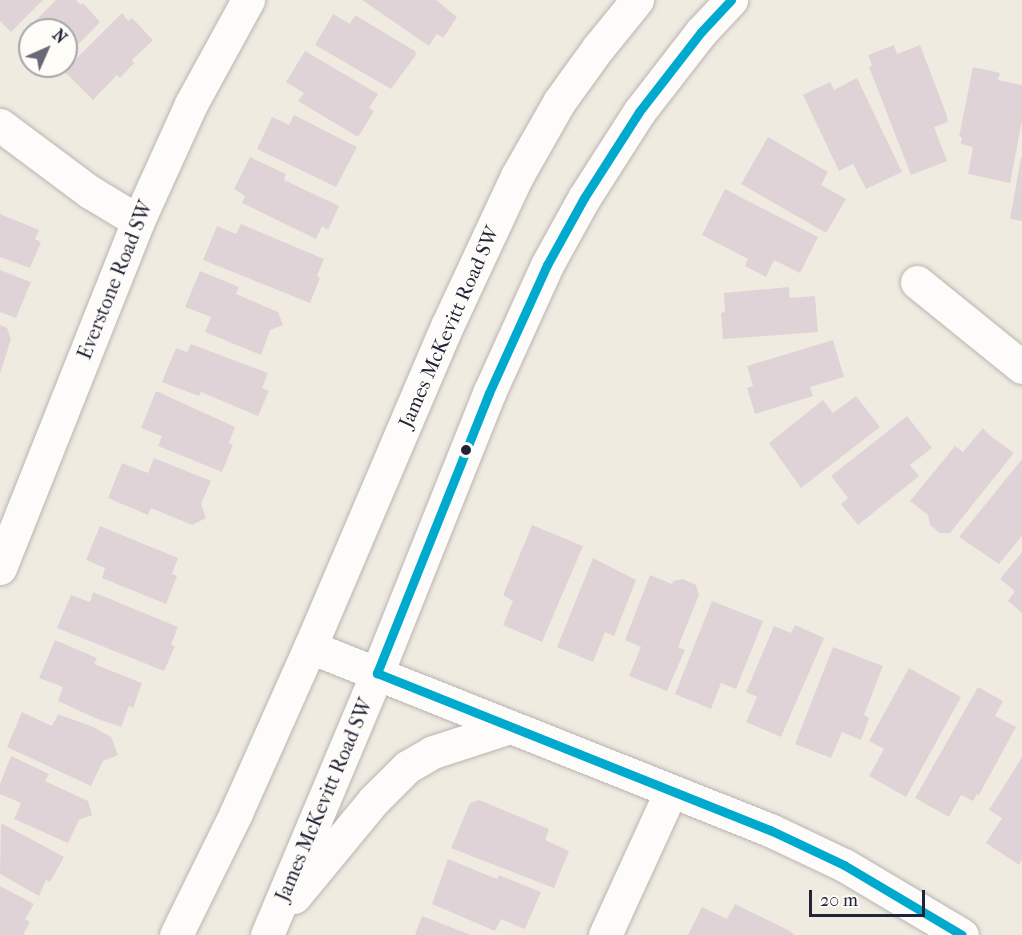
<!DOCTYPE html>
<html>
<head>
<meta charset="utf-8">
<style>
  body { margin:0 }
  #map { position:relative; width:1022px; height:935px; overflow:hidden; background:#f0ebe1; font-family:"IM FELL French Canon",serif }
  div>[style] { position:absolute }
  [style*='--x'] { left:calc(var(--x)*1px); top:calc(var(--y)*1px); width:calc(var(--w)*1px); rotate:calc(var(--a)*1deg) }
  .building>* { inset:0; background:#e0d3d7 }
  .roads { filter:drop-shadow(0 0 2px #b8b5b1) drop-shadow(0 0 2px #b8b5b1) }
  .minor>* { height:33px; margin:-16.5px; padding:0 16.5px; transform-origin:16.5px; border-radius:16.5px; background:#fdfcfa }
  .major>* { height:33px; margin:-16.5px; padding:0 16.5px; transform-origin:16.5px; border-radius:16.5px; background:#fdfcfa }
  .bus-1>* { height:9px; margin:-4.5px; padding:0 4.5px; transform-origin:4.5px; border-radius:4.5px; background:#00a9ce }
  .dots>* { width:16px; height:16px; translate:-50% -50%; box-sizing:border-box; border:3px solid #fdfcf7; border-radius:50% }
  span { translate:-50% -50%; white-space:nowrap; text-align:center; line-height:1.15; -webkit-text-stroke:4.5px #fdfcf7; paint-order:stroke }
  .street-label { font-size:20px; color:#22223b }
  .north { position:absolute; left:18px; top:18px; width:60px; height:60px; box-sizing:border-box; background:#fdfcf7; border:2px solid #a5a5ac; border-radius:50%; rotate:45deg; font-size:16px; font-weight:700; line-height:24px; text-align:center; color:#22223b }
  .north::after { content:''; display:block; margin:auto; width:21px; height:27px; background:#6a6875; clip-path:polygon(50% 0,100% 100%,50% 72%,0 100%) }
  .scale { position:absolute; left:809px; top:890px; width:116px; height:27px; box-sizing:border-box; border:3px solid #22223b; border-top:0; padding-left:8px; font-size:18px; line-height:21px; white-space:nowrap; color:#22223b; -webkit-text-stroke:4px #fdfcf7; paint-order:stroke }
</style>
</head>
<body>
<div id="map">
  <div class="building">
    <div style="clip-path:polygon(0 0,43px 0,11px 32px,0 21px)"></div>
    <div style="clip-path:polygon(56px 0,76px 0,81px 5px,83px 3px,100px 22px,66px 57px,66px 30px,30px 30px,30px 34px,26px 30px)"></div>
    <div style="clip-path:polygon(362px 0,436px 0,457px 17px,443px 38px,437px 34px,429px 46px)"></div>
    <div style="clip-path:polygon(122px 13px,128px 21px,132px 18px,153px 40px,132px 60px,134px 63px,120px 78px,117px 75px,93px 100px,64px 71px)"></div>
    <div style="clip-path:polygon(333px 14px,350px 24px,355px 15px,415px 51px,416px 55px,391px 89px,315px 45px)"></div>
    <div style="clip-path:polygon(894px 45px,897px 54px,920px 45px,947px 116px,948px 122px,934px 127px,947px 161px,911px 175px,869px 67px,872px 65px,868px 55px)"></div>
    <div style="clip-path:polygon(305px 51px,378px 94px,369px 108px,374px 111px,358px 137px,298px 101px,304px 93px,286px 82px)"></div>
    <div style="clip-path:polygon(973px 67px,1000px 73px,998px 80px,1022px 85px,1022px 121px,1010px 183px,968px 174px,973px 147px,961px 144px,962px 137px,959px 137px)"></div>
    <div style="clip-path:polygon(857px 78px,902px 172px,866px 189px,853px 164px,839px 171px,803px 95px,830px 82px,834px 90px)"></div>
    <div style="clip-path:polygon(294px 115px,357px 147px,336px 187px,257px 149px,272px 117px,289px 125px)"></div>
    <div style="clip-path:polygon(768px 137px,828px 172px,821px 185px,846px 199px,826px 233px,741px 184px)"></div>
    <div style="clip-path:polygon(250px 157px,286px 174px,284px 180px,339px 206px,328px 230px,322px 226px,316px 239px,242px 203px,245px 196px,234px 189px)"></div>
    <div style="clip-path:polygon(1021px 158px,1022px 158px,1022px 221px,1010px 219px)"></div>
    <div style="clip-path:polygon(725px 189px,818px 237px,800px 273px,774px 260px,766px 277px,745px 266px,748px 259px,702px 235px)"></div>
    <div style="clip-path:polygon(0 214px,39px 230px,35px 239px,41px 242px,30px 268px,0 257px)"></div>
    <div style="clip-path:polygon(241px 224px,324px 259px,317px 276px,320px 278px,310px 303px,203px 260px,217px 226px,236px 234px)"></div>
    <div style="clip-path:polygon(0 270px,31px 282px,16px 318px,0 312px)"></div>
    <div style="clip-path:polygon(200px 271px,239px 287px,236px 294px,278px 312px,283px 325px,270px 330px,261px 355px,205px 332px,211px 317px,185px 307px)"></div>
    <div style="clip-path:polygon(789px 287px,790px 298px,815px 296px,818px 332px,723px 339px,721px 313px,725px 312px,724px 293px)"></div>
    <div style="clip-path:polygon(0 325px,7px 328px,11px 339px,0 374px)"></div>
    <div style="clip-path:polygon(833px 340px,844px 377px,810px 387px,813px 396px,755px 414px,747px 388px,753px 386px,747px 366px)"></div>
    <div style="clip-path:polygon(191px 344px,268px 373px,262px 388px,269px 391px,258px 416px,201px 392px,199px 396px,162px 382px,176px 348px,187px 352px)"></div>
    <div style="clip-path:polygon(156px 391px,235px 427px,229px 443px,233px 445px,222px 472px,158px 446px,162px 436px,141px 428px)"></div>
    <div style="clip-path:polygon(856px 396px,880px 427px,801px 488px,769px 443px,823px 400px,833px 413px)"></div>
    <div style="clip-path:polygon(907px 416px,932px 448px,910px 465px,919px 476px,858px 525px,841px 504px,848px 498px,831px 476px)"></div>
    <div style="clip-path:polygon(983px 428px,989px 435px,1014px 453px,950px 533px,940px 533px,930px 525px,928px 515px,910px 501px,955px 446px,963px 452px)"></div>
    <div style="clip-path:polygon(154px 458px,211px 481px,201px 504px,206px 518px,192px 525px,151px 508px,148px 515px,108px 498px,122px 463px,148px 473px)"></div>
    <div style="clip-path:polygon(1022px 459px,1022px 536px,999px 564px,959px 537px)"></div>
    <div style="clip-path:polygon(532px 525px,583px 546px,542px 642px,503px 625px,513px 601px,504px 596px,504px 593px)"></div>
    <div style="clip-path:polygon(100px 526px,178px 558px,172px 574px,177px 576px,166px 604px,102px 578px,105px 568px,86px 560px)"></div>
    <div style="clip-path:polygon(1022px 552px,1022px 613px,1008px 601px,1015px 591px,1000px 579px)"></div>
    <div style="clip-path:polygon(593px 558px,636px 580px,614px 636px,605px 632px,593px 662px,557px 647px)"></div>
    <div style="clip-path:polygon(650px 575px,672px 584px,673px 581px,683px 579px,696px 585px,699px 595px,678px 647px,685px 650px,667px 691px,629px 676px,641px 647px,625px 640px)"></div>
    <div style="clip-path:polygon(93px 592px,178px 627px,171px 645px,175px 646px,164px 671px,57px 628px,71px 595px,90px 602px)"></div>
    <div style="clip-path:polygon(712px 601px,763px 621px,736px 689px,721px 683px,711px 709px,675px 694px)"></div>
    <div style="clip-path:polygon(795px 625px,824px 638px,781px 737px,746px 722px,757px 697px,746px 692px,774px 626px,791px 633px)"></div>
    <div style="clip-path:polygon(55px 640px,97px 658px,94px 664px,142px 683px,133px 708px,129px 706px,121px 727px,95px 718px,58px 701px,63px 687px,39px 678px)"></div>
    <div style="clip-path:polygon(833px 647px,883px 666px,864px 715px,869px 718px,861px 740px,842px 732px,831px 758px,795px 744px)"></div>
    <div style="clip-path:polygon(909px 668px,961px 697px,906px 797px,869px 776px,884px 749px,869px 741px)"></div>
    <div style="clip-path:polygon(978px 687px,1003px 701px,995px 716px,1016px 727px,979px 795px,977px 794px,973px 801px,961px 795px,949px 817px,915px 798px)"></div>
    <div style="clip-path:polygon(22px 712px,52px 726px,58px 714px,93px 727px,111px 737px,118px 755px,103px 761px,91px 786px,7px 747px)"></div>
    <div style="clip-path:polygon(11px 756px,49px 774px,45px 781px,88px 801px,92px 815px,79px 820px,68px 843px,14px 819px,21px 803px,0 794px,0 784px)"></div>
    <div style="clip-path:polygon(1022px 757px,1022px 860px,1019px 865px,986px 843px,1002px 818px,989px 810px)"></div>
    <div style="clip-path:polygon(479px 800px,549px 829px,545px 840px,569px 851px,554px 888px,451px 848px,470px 803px)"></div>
    <div style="clip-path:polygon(1px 823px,64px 857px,50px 882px,46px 880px,39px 896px,0 874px)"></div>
    <div style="clip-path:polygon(448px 859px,497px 879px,499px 875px,541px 892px,525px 929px,501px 919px,495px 931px,432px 904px)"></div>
    <div style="clip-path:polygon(0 886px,34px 904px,25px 919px,30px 922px,23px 935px,0 935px)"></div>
    <div style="clip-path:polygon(735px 904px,788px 930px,795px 935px,688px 935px,702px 907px,727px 919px)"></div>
    <div style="clip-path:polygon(422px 916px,471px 935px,415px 935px)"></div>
  </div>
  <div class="roads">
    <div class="minor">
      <div style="--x:0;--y:125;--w:112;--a:36.7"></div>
      <div style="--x:90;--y:192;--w:56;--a:31.1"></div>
      <div style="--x:917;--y:282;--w:135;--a:39"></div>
      <div style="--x:0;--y:568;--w:373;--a:-68.3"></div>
      <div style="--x:138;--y:221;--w:128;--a:-65.6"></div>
      <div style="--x:191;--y:104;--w:119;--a:-61.3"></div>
      <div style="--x:310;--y:647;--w:495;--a:21.7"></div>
      <div style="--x:770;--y:830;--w:82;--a:25.3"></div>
      <div style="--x:844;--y:865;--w:137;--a:30.7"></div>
      <div style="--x:605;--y:935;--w:158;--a:-65.4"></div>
    </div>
    <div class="major">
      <div style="--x:294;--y:897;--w:124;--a:-50.5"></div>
      <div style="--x:373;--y:801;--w:48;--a:-45"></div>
      <div style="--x:407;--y:767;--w:30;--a:-30"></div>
      <div style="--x:433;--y:752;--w:81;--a:-18"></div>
      <div style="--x:176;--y:935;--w:136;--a:-63.8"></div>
      <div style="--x:236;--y:813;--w:182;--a:-66"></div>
      <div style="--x:310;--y:647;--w:349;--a:-66.9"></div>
      <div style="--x:447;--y:326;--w:166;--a:-65"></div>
      <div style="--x:517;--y:176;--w:85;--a:-60.4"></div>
      <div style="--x:559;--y:102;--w:67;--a:-54.2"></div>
      <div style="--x:598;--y:48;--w:62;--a:-50.9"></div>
      <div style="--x:267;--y:935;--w:284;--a:-67.2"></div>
      <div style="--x:377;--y:673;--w:302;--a:-68.2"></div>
      <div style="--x:489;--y:393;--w:141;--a:-65.6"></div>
      <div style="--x:547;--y:265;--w:77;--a:-61.1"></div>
      <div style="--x:584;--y:198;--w:102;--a:-57.4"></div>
      <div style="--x:639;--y:112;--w:101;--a:-52.2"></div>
      <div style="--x:701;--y:32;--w:44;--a:-46.8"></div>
    </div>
  </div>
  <div class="bus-1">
    <div style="--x:731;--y:0;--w:44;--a:133.2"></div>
    <div style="--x:701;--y:32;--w:101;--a:127.8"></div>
    <div style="--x:639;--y:112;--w:102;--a:122.6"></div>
    <div style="--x:584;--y:198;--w:77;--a:118.9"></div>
    <div style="--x:547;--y:265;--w:141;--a:114.4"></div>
    <div style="--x:489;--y:393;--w:302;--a:111.8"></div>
    <div style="--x:377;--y:673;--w:423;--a:21.8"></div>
    <div style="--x:770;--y:830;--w:82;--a:25.3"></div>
    <div style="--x:844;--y:865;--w:137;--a:30.7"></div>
  </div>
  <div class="dots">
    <div style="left:466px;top:450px;background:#22223b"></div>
  </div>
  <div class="street-label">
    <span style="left:115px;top:280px;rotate:-68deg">Everstone Road SW</span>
    <span style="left:449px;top:327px;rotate:-66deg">James McKevitt Road SW</span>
    <span style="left:324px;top:800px;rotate:-67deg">James McKevitt Road SW</span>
  </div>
  <div class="north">N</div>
  <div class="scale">20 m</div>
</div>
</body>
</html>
